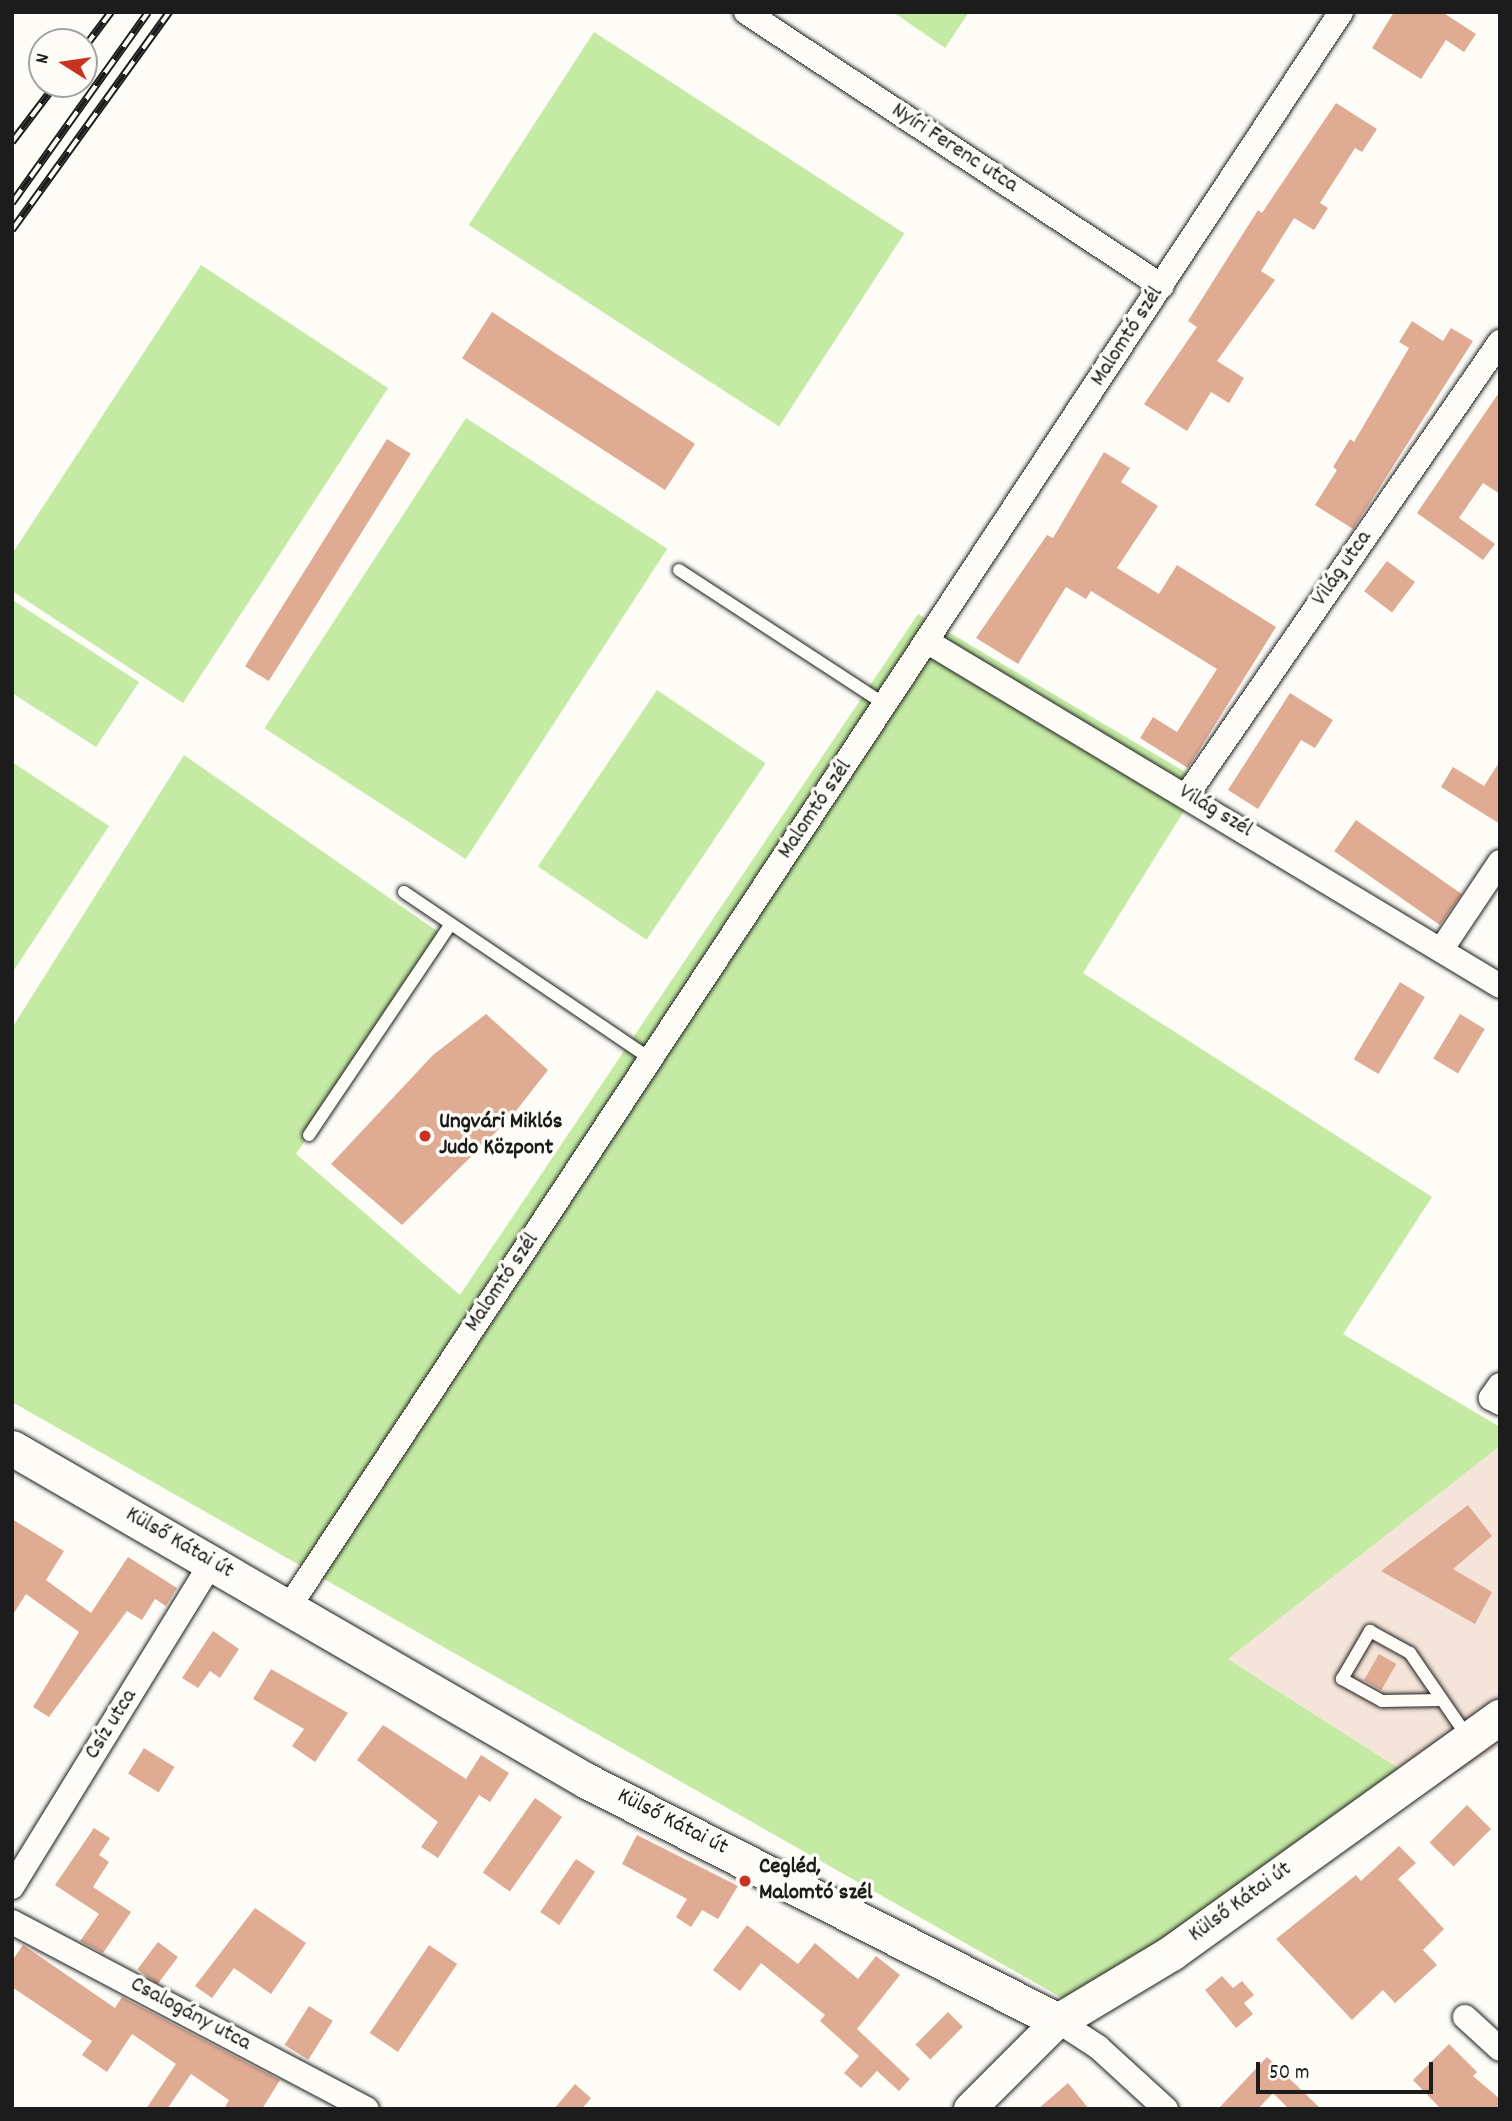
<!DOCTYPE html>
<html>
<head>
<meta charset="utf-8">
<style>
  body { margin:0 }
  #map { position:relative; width:1512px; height:2121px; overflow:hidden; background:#fdfcf7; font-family:Dekko,sans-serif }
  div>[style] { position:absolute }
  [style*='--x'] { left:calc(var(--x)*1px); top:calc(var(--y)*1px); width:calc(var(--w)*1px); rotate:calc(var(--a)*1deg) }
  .built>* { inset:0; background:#f4e4d9 }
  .green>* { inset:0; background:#c4eaa4; transform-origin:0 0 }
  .building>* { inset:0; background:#dfab93; transform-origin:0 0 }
  .roads { filter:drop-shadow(0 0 2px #1c1c1c) drop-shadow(0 0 2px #1c1c1c) }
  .service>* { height:12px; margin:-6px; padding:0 6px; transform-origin:6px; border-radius:6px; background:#fdfcf7 }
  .minor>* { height:24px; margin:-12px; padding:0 12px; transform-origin:12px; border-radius:12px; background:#fdfcf7 }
  .tertiary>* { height:32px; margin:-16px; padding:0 16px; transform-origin:16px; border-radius:16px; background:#fdfcf7 }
  .secondary>* { height:35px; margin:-17.5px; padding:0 17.5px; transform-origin:17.5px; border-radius:17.5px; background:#fdfcf7 }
  .rail>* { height:8px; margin-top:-4px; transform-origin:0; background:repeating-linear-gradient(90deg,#fdfcf7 0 16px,#1c1c1c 0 32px); box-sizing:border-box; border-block:2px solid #1c1c1c }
  .dots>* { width:19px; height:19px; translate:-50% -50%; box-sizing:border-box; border:4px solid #fdfcf7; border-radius:50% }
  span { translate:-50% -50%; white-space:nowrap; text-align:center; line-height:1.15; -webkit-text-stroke:7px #fdfcf7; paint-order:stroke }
  .street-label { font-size:23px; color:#1c1c1c }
  .poi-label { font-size:23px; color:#1c1c1c; font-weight:700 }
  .left { translate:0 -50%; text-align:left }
  .frame { position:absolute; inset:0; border:14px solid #1c1c1c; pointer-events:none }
  .north { position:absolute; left:28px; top:28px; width:70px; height:70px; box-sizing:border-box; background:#fdfcf7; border:2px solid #a3a29f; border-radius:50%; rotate:282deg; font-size:19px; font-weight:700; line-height:28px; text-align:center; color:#1c1c1c }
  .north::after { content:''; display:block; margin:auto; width:24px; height:32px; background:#c8321e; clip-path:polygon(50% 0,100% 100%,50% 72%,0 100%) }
  .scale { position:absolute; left:1256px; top:2062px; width:177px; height:32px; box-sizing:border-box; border:4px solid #1c1c1c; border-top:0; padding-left:9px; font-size:21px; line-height:24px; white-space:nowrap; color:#1c1c1c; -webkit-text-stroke:5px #fdfcf7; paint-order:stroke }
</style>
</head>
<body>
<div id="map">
  <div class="built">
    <div style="clip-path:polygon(1500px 1446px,1500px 1746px,1431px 1789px,1228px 1659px)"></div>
  </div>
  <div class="green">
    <div style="clip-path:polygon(893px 12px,969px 12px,945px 48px)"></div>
    <div style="left:594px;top:32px;width:370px;height:230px;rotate:33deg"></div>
    <div style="clip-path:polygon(201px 265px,388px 388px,183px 703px,12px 591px,12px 554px)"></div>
    <div style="left:466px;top:418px;width:240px;height:370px;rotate:33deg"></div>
    <div style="clip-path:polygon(14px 601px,139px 682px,96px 747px,12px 693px)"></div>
    <div style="clip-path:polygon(918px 614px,1202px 782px,1083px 973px,1432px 1197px,1343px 1334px,1500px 1427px,1500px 1446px,1228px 1659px,1431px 1789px,1262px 1895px,1092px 2015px,12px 1402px,12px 1028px,184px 755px,444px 936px,296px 1154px,460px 1295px)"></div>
    <div style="left:657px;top:690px;width:131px;height:213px;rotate:34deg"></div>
    <div style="clip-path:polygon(12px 762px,109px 826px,12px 973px)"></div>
  </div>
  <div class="building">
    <div style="clip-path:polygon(1394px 12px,1442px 12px,1476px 34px,1464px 52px,1446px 40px,1421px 79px,1372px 48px)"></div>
    <div style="clip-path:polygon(1336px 103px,1377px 129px,1362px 152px,1355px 148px,1320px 203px,1328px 208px,1314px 230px,1294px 218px,1261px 271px,1275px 280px,1217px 361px,1244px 378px,1229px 403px,1211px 392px,1187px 431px,1144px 404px,1197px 327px,1188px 321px,1258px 210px,1262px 213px)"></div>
    <div style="left:492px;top:312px;width:242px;height:55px;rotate:33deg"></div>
    <div style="clip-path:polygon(1412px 321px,1443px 341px,1451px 328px,1473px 341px,1353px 529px,1315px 505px,1337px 470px,1333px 467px,1350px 439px,1354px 442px,1409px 348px,1399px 342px)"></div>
    <div style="clip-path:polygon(1500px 391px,1500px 494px,1483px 483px,1459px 518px,1495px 544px,1483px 560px,1417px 513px)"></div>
    <div style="left:387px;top:439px;width:28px;height:268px;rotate:32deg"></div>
    <div style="clip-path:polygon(1104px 452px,1130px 468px,1121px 482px,1158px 506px,1117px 568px,1159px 594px,1177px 565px,1276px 627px,1188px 768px,1140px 738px,1153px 717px,1177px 732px,1217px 669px,1091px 591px,1086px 599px,1066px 587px,1018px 664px,976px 638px,1047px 535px,1053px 538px)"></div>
    <div style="left:1387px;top:561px;width:35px;height:38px;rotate:37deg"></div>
    <div style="clip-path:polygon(1290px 693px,1333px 720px,1315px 748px,1301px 740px,1258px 809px,1228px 790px)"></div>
    <div style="clip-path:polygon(1500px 761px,1500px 824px,1441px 787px,1453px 767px,1484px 786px)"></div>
    <div style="left:1356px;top:820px;width:129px;height:38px;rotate:35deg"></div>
    <div style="left:1400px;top:982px;width:29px;height:90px;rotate:31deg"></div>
    <div style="clip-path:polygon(486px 1014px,548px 1070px,512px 1116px,402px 1225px,331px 1164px,433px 1055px)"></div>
    <div style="left:1460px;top:1014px;width:29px;height:52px;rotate:31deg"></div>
    <div style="clip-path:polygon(1468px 1505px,1492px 1536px,1453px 1569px,1492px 1592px,1475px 1624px,1381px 1571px)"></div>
    <div style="clip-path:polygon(12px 1519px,64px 1551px,46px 1580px,91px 1613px,128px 1557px,177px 1588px,166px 1606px,155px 1599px,142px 1620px,127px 1611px,49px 1717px,33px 1707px,79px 1632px,26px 1594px,12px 1616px)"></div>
    <div style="clip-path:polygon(213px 1631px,239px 1649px,220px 1678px,210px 1671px,198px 1688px,182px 1678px)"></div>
    <div style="left:1379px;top:1654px;width:20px;height:30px;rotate:30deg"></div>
    <div style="clip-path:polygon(271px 1669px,348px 1713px,315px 1762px,292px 1746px,304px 1729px,253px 1699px)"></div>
    <div style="clip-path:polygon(383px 1725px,466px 1779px,481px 1755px,509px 1773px,490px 1802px,479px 1795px,438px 1858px,421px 1847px,438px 1822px,357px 1760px)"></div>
    <div style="left:144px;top:1748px;width:36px;height:30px;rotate:32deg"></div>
    <div style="left:535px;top:1798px;width:33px;height:91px;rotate:35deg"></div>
    <div style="left:1467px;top:1805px;width:34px;height:53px;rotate:45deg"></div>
    <div style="clip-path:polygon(94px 1828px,110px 1838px,99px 1855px,109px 1862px,93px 1887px,131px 1912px,103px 1953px,80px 1941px,99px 1914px,55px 1885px)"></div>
    <div style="clip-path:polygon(637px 1835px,738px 1886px,718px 1919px,702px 1910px,691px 1927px,676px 1917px,687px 1899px,622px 1864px)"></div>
    <div style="clip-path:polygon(1399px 1846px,1416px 1863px,1398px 1879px,1444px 1929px,1423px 1950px,1437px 1965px,1395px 2003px,1383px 1990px,1352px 2020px,1276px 1939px,1356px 1875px,1361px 1881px)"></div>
    <div style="left:576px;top:1859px;width:23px;height:64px;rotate:34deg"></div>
    <div style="clip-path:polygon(255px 1908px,306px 1943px,271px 1994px,234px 1968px,212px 1998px,195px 1986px)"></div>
    <div style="clip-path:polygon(747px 1925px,798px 1964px,815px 1943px,858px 1979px,876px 1956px,900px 1975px,857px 2029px,910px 2079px,899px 2091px,877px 2071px,861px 2088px,844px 2073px,859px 2056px,820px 2021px,825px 2015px,761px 1963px,740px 1991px,713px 1970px)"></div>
    <div style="left:158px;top:1942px;width:25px;height:34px;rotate:37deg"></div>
    <div style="clip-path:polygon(23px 1945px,115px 2008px,122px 1997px,280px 2080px,262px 2109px,224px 2109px,229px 2100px,191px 2074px,167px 2109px,146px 2109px,176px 2064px,132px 2034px,107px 2072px,82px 2055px,92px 2041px,12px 1987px,12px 1961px)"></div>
    <div style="left:429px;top:1945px;width:34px;height:106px;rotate:34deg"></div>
    <div style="clip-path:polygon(1222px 1976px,1233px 1988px,1242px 1981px,1254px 1995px,1244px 2003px,1253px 2014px,1236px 2028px,1205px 1990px)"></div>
    <div style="left:309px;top:2006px;width:28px;height:46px;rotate:32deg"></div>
    <div style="left:948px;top:2012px;width:21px;height:46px;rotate:45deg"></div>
    <div style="clip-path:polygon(1449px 2044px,1477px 2072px,1473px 2076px,1500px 2099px,1500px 2109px,1441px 2109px,1413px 2080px)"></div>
    <div style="clip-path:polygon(1267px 2057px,1321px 2109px,1289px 2109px,1273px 2093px,1258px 2109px,1218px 2109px)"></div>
    <div style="clip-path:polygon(1068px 2083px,1089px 2109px,1038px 2109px)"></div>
    <div style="clip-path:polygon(575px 2084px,591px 2098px,582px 2109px,554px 2109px)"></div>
  </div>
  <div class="roads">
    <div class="service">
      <div style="--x:679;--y:570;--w:247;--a:33.1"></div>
      <div style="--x:404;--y:892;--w:298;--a:34.1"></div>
      <div style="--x:309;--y:1135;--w:254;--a:-56.1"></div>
      <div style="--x:1440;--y:1700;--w:58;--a:179"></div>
      <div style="--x:1382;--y:1701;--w:46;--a:-151.2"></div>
      <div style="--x:1342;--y:1679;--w:56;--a:-59.7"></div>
      <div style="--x:1370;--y:1631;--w:46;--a:28.8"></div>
      <div style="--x:1410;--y:1653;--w:101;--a:55.5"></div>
    </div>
    <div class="minor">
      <div style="--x:746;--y:12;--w:498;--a:33.4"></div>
      <div style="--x:928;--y:642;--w:667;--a:31.02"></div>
      <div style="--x:1187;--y:795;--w:551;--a:-55.36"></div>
      <div style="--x:1441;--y:950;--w:106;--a:-56.2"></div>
      <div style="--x:1500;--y:1385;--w:16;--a:125"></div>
      <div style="--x:1491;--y:1398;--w:10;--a:29"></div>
      <div style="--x:289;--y:1607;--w:1911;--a:-56.59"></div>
      <div style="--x:12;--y:1887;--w:380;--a:-58.4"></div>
      <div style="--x:12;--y:1922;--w:401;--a:27.8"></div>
      <div style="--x:1465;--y:2017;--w:47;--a:42.4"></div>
      <div style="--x:1058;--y:2021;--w:48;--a:33"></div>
      <div style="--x:1098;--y:2047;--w:92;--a:42.4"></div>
    </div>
    <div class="tertiary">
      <div style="--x:970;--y:2109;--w:124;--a:-45"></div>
    </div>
    <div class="secondary">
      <div style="--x:12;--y:1448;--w:664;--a:30.08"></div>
      <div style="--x:587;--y:1781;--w:529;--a:27"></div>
      <div style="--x:1058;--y:2021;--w:132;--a:-31"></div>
      <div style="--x:1171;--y:1953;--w:405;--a:-35.7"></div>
    </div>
  </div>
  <div class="rail">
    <div style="--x:84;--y:48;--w:45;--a:-53.1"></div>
    <div style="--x:12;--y:142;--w:73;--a:-52.8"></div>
    <div style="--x:12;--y:203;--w:234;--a:-54.5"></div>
    <div style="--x:12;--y:230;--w:269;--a:-54.2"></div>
  </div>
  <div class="dots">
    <div style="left:425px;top:1136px;background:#c8321e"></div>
    <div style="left:745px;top:1881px;background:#c8321e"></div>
  </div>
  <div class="street-label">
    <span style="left:954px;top:149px;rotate:33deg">Nyíri Ferenc utca</span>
    <span style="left:1128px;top:337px;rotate:-57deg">Malomtó szél</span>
    <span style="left:1343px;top:569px;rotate:-55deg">Világ utca</span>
    <span style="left:816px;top:810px;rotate:-56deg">Malomtó szél</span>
    <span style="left:1215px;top:812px;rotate:31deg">Világ szél</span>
    <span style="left:503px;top:1283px;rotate:-56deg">Malomtó szél</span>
    <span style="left:179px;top:1544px;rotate:30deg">Külső Kátai út</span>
    <span style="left:112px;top:1725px;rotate:-58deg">Csíz utca</span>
    <span style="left:672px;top:1823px;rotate:27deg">Külső Kátai út</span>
    <span style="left:1241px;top:1903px;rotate:-36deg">Külső Kátai út</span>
    <span style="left:190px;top:2015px;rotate:28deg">Csalogány utca</span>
  </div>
  <div class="poi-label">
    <span class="left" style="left:439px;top:1136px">Ungvári Miklós<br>Judo Központ</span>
    <span class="left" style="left:759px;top:1881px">Cegléd,<br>Malomtó szél</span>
  </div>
  <div class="frame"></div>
  <div class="north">N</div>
  <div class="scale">50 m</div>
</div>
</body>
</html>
